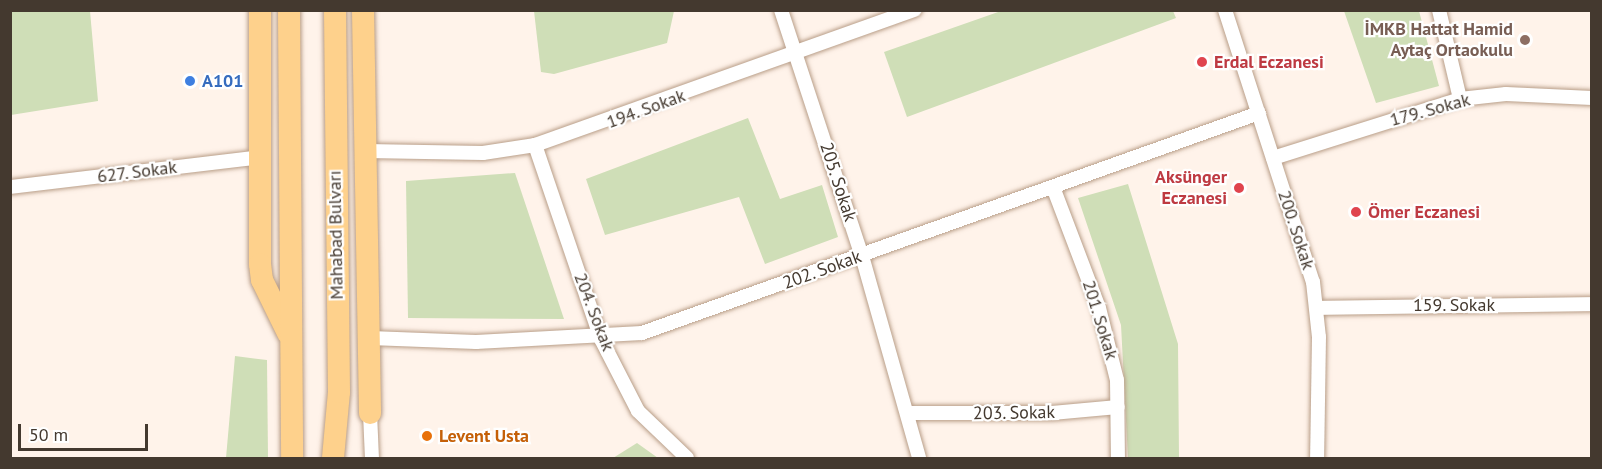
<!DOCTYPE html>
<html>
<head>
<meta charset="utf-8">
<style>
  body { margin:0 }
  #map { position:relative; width:1602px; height:469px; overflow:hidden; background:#fff3ea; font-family:"PT Sans",sans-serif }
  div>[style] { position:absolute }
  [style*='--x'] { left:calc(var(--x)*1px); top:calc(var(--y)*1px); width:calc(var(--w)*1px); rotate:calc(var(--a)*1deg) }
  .green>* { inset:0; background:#cfdeb7 }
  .roads { filter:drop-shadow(0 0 2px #b99e88) drop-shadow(0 0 2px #b99e88) }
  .street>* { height:14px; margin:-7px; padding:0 7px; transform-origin:7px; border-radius:7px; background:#fff }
  .primary>* { height:22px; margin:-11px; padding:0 11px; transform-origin:11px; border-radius:11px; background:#fed18c }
  .dots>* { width:16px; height:16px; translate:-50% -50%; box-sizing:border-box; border:3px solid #fff; border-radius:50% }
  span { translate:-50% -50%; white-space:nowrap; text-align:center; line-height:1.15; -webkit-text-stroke:4.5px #fff; paint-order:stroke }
  .education-label { font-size:18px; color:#785e54; font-weight:700 }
  .right { translate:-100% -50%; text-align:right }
  .health-label { font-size:18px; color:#be3a42; font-weight:700 }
  .left { translate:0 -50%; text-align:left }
  .shop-label { font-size:18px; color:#366cbe; font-weight:700 }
  .street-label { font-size:18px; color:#44392f }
  .food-label { font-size:18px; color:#c56008; font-weight:700 }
  .frame { position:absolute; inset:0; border:12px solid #44392f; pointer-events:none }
  .scale { position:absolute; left:18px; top:424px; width:130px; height:27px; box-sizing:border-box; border:3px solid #44392f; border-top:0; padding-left:8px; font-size:18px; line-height:21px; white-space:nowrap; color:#44392f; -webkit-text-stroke:4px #fff; paint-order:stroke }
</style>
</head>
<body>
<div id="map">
  <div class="green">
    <div style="clip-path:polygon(11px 10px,90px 11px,98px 101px,11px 115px)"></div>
    <div style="clip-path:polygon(534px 11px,534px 10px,674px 11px,667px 43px,554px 74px,541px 72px)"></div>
    <div style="clip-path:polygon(1173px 11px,1176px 18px,907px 117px,884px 52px,1001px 11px)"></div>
    <div style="clip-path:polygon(1344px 11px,1419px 11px,1439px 86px,1376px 103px)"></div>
    <div style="clip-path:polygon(748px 118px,780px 199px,822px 185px,838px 237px,765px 264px,739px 197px,605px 235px,586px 179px)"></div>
    <div style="clip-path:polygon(515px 173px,564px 319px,408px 318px,406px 181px)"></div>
    <div style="clip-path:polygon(1128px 184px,1178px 344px,1179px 458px,1128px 458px,1121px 325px,1078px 198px)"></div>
    <div style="clip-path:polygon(235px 356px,267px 360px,268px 458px,226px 458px)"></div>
    <div style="clip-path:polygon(637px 443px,658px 458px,613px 458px)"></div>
  </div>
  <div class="roads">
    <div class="street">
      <div style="--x:781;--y:10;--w:259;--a:71.8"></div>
      <div style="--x:862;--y:256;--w:210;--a:74.2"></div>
      <div style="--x:1225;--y:10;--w:286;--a:72.1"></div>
      <div style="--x:1313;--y:282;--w:55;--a:83.8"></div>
      <div style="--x:1319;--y:337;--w:121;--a:90.9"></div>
      <div style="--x:1439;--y:10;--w:91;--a:76.7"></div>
      <div style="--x:535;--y:145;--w:205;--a:71.2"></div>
      <div style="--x:601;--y:339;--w:81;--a:62.8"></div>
      <div style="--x:638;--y:411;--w:68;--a:43.8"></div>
      <div style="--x:366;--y:151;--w:117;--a:1"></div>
      <div style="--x:483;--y:153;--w:53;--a:-8.7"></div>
      <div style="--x:535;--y:145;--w:403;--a:-19.6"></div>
      <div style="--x:1273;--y:158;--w:196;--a:-17.5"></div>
      <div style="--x:1460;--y:99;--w:46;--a:-6.2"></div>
      <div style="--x:1506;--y:94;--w:86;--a:2.7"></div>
      <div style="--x:10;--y:187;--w:255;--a:-6.8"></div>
      <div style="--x:1053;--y:187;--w:129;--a:69.2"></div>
      <div style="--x:1099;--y:308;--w:74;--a:76"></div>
      <div style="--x:1117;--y:380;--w:78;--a:89.3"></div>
      <div style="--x:1317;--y:308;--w:275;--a:-0.8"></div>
      <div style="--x:370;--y:338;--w:106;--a:2.2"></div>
      <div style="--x:476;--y:342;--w:166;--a:-3.1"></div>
      <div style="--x:642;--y:333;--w:655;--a:-19.62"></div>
      <div style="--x:370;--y:413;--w:45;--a:87.5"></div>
      <div style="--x:909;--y:413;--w:143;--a:0"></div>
      <div style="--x:1052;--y:413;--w:66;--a:-5.2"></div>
    </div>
    <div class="primary">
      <div style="--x:260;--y:10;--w:254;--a:90"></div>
      <div style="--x:260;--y:264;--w:16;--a:83"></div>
      <div style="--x:262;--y:280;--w:59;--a:63.9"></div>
      <div style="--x:289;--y:10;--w:448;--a:89.6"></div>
      <div style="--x:363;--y:10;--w:403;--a:89"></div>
      <div style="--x:333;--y:458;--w:66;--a:-84.8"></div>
      <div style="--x:339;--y:392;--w:382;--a:-90.6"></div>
    </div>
  </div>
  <div class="dots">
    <div style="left:1525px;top:40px;background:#8d6e63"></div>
    <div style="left:1202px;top:62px;background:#e0444e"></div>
    <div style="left:190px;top:81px;background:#3f7fe0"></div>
    <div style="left:1239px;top:188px;background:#e0444e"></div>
    <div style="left:1356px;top:212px;background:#e0444e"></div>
    <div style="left:427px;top:436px;background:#e8710a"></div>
  </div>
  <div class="education-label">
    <span class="right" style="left:1513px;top:40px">İMKB Hattat Hamid<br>Aytaç Ortaokulu</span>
  </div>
  <div class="health-label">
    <span class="left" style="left:1214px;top:62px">Erdal Eczanesi</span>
    <span class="right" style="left:1227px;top:188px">Aksünger<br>Eczanesi</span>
    <span class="left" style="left:1368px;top:212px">Ömer Eczanesi</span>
  </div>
  <div class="shop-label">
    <span class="left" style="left:202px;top:81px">A101</span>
  </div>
  <div class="street-label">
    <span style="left:646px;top:109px;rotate:-20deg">194. Sokak</span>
    <span style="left:1430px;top:110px;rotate:-15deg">179. Sokak</span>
    <span style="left:137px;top:172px;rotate:-7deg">627. Sokak</span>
    <span style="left:838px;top:182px;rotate:72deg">205. Sokak</span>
    <span style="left:1296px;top:230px;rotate:72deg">200. Sokak</span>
    <span style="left:336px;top:235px;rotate:-91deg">Mahabad Bulvarı</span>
    <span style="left:822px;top:270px;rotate:-20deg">202. Sokak</span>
    <span style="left:1454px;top:305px">159. Sokak</span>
    <span style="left:594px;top:312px;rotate:69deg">204. Sokak</span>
    <span style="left:1100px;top:320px;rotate:73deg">201. Sokak</span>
    <span style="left:1014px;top:413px;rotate:-1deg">203. Sokak</span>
  </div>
  <div class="food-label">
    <span class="left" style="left:439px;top:436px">Levent Usta</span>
  </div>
  <div class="frame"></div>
  <div class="scale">50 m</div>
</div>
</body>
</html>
